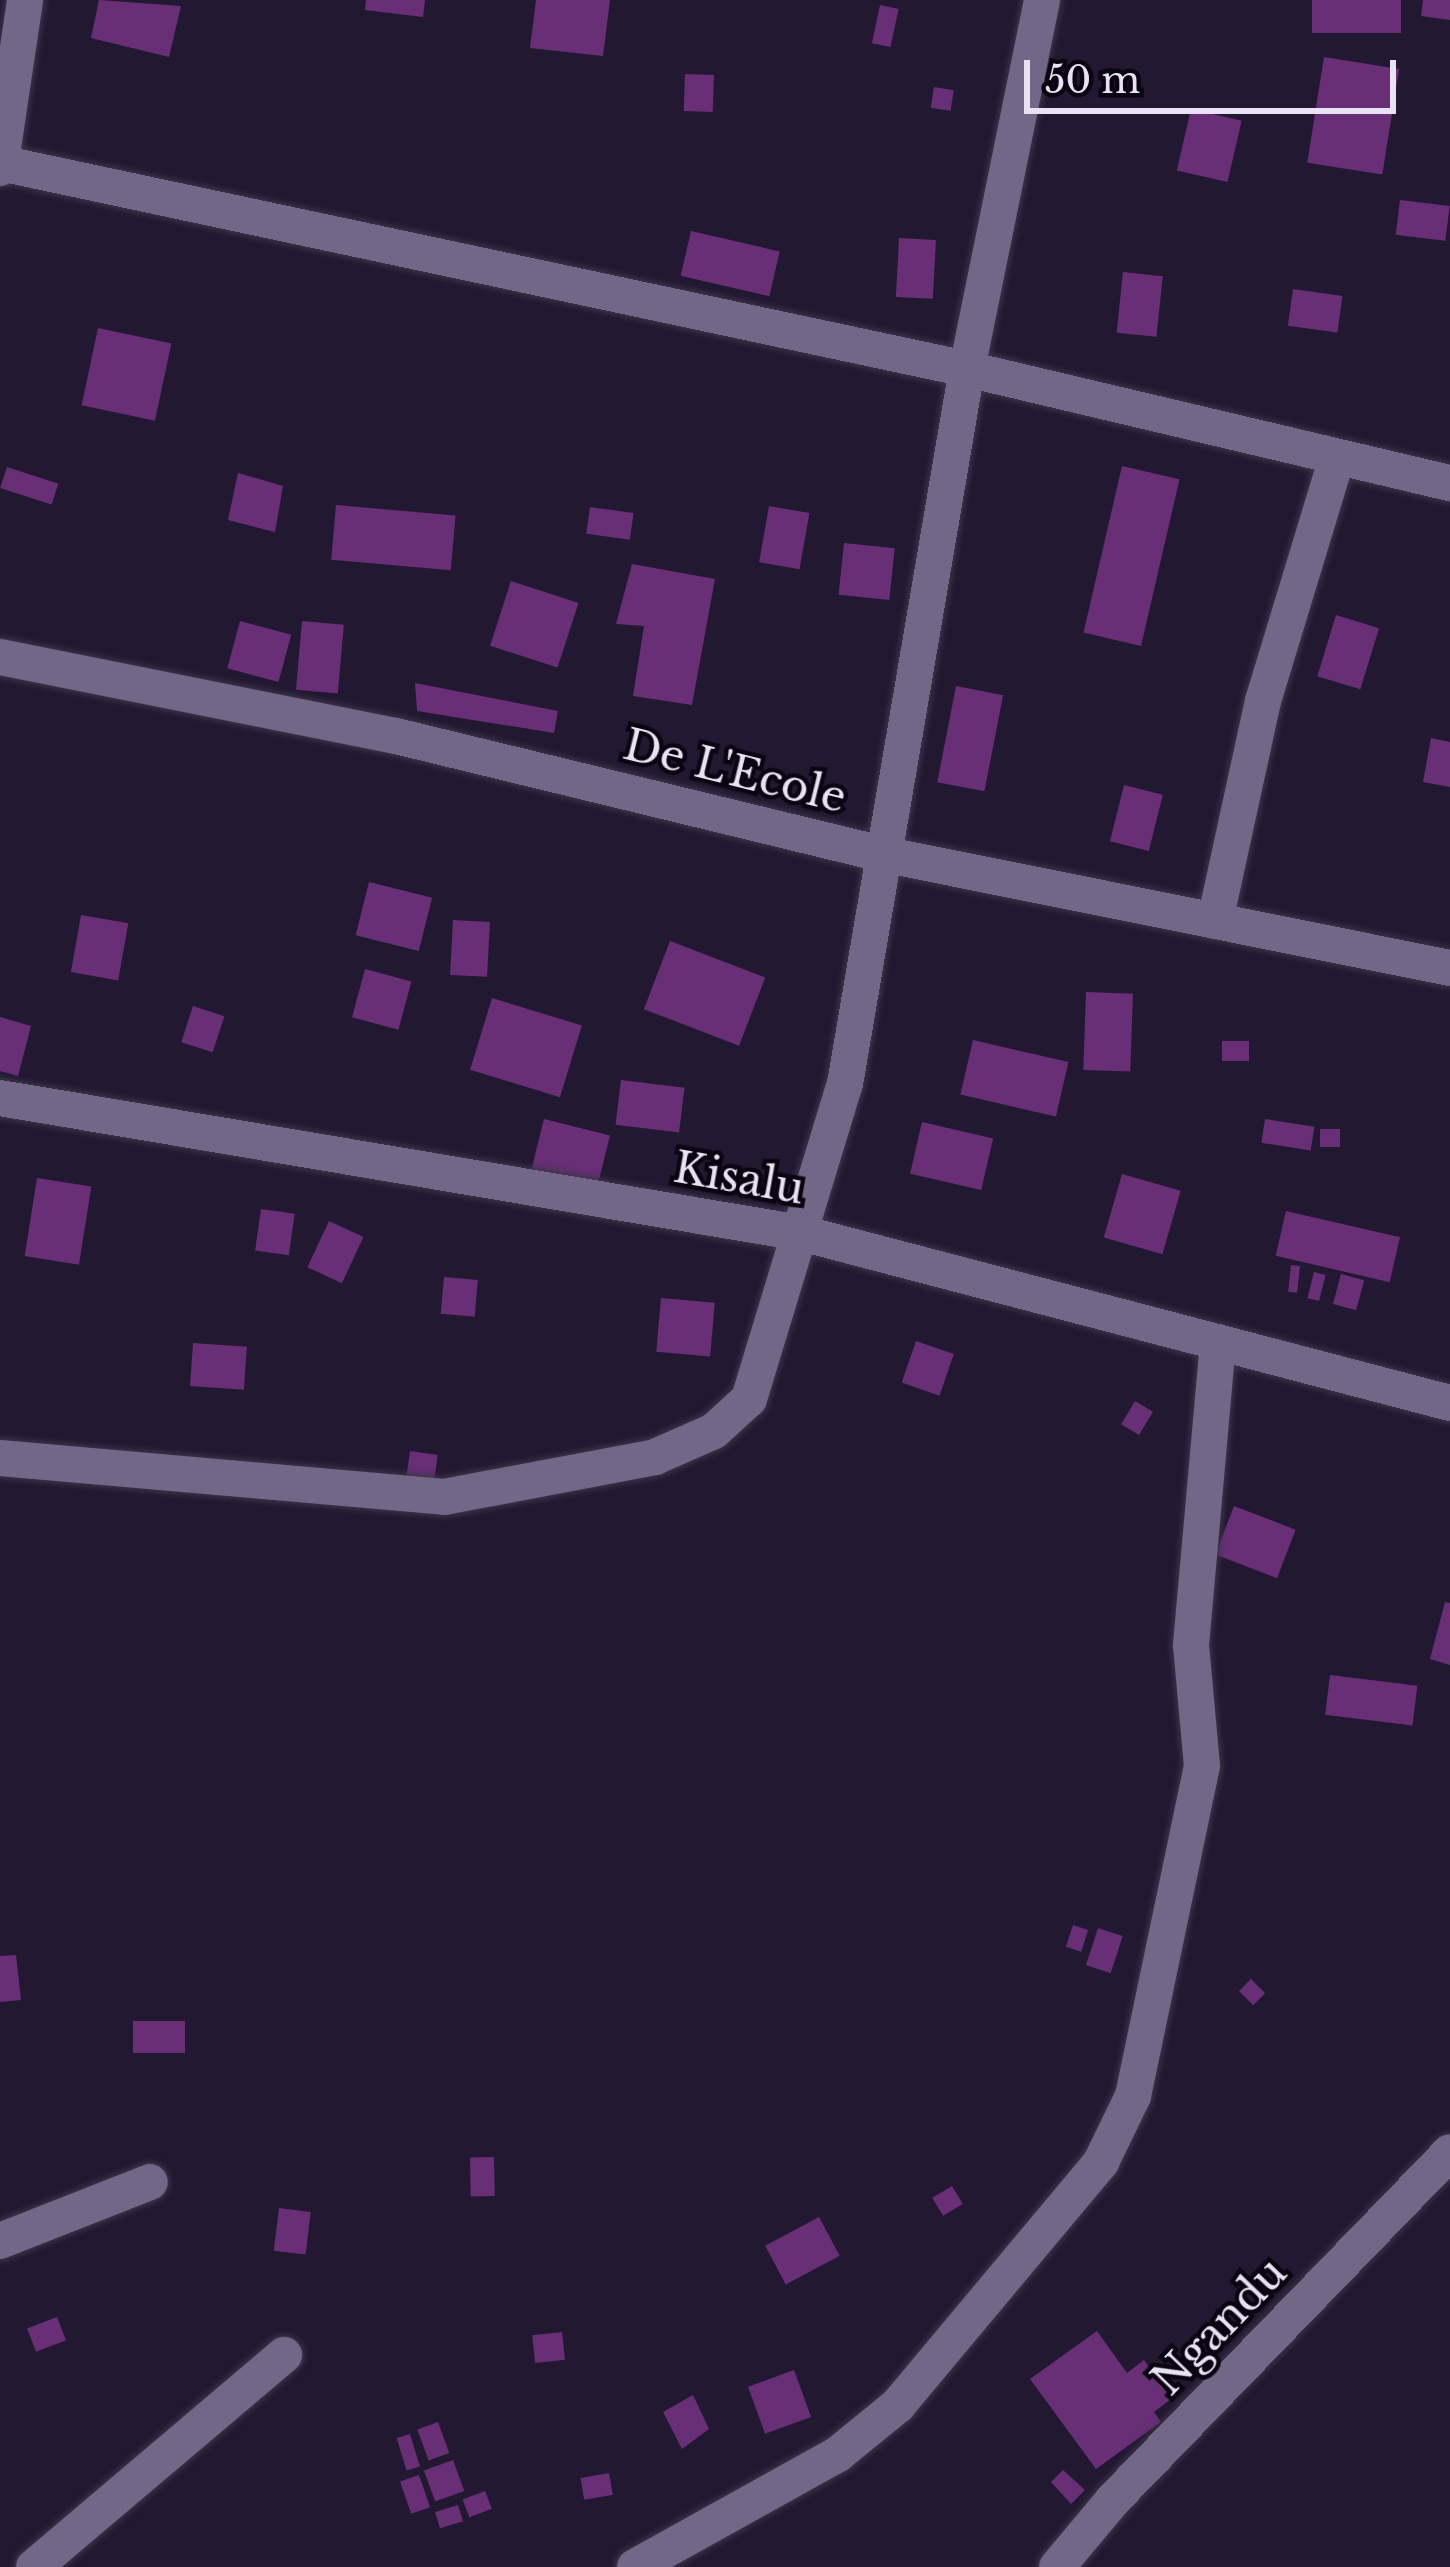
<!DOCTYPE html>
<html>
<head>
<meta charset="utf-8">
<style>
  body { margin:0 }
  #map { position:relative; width:1450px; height:2567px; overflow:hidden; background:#221832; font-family:"Libre Baskerville",serif }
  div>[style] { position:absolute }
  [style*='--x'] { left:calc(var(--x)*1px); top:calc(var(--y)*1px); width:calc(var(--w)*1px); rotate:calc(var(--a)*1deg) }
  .building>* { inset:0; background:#682f76; transform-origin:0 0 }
  .roads { filter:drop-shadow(0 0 3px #3c3549) drop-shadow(0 0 3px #3c3549) }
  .minor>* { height:36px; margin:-18px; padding:0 18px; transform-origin:18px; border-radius:18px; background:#726786 }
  span { translate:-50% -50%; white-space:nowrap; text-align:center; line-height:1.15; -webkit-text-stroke:9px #0a0611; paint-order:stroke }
  .street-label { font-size:42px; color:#e8e2f4 }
  .scale { position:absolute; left:1024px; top:60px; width:372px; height:54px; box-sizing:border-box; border:6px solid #e8e2f4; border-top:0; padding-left:15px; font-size:36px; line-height:42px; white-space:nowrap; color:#e8e2f4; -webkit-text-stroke:9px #0a0611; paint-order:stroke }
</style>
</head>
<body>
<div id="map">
  <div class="building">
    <div style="clip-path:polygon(99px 0,181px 6px,169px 57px,91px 38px)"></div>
    <div style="clip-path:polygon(366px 0,425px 0,423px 17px,365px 10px)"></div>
    <div style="clip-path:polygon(536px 0,610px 0,603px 56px,530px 48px)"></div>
    <div style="left:1312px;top:0;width:89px;height:33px"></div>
    <div style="clip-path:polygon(1423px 0,1450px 0,1450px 20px,1421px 16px)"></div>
    <div style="left:880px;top:5px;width:19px;height:39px;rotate:12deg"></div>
    <div style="left:1324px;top:57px;width:76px;height:107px;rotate:9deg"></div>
    <div style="left:685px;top:74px;width:29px;height:37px;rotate:2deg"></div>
    <div style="left:934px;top:87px;width:20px;height:21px;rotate:9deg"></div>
    <div style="left:1191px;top:109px;width:52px;height:63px;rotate:13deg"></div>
    <div style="left:1400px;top:200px;width:50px;height:35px;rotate:7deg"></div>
    <div style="left:691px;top:231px;width:91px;height:46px;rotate:13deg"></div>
    <div style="left:899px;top:238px;width:37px;height:59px;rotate:3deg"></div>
    <div style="left:1123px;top:272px;width:40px;height:61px;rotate:6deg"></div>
    <div style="left:1293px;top:289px;width:50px;height:37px;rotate:8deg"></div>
    <div style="left:98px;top:328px;width:75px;height:79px;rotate:12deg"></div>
    <div style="left:1122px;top:466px;width:59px;height:171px;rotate:13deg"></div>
    <div style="left:7px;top:467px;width:54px;height:22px;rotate:18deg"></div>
    <div style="clip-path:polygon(238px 473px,283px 486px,275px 532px,228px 520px)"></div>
    <div style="left:336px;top:505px;width:120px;height:55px;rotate:5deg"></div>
    <div style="left:769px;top:506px;width:41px;height:57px;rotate:10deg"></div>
    <div style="left:590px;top:507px;width:44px;height:27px;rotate:8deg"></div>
    <div style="left:844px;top:543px;width:51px;height:52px;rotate:6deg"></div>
    <div style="clip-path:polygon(632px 564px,715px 579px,692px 705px,633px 696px,644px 626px,616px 624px)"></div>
    <div style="left:511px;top:581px;width:71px;height:68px;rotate:18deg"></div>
    <div style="left:1336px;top:615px;width:45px;height:64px;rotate:17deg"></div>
    <div style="left:240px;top:621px;width:53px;height:49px;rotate:15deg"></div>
    <div style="left:302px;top:621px;width:42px;height:69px;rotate:5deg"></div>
    <div style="clip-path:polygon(415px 683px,558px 711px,554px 733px,417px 711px)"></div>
    <div style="left:956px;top:686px;width:48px;height:98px;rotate:11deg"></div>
    <div style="clip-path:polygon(1431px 738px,1450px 742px,1450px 787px,1423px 782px)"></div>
    <div style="left:1124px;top:785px;width:40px;height:58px;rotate:14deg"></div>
    <div style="left:369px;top:882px;width:65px;height:55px;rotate:14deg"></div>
    <div style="left:81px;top:915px;width:48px;height:58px;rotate:10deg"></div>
    <div style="left:453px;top:920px;width:37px;height:55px;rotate:3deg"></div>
    <div style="left:670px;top:941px;width:102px;height:73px;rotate:21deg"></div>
    <div style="left:365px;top:969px;width:48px;height:50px;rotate:15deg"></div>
    <div style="left:1086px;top:992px;width:47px;height:78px;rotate:2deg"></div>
    <div style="left:492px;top:998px;width:94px;height:75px;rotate:17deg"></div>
    <div style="left:193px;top:1006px;width:33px;height:38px;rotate:18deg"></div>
    <div style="clip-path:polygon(0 1017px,31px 1026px,18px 1076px,0 1071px)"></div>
    <div style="left:973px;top:1040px;width:98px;height:56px;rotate:13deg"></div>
    <div style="left:1222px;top:1041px;width:27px;height:20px"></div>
    <div style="left:621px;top:1080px;width:64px;height:45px;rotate:7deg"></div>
    <div style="left:544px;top:1119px;width:68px;height:54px;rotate:14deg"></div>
    <div style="left:1265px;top:1119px;width:50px;height:24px;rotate:9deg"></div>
    <div style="left:922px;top:1122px;width:73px;height:53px;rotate:13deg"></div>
    <div style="left:1320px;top:1129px;width:20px;height:18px"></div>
    <div style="left:1122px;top:1174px;width:61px;height:66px;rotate:16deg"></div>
    <div style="left:37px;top:1178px;width:55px;height:79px;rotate:9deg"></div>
    <div style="left:261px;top:1209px;width:34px;height:42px;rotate:8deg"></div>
    <div style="left:1286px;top:1211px;width:117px;height:46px;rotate:13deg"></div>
    <div style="left:329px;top:1221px;width:38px;height:51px;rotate:25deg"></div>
    <div style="left:1291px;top:1265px;width:9px;height:27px;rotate:6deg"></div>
    <div style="left:1314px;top:1272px;width:12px;height:27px;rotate:14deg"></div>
    <div style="left:1341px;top:1274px;width:24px;height:31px;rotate:15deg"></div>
    <div style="left:444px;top:1277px;width:34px;height:37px;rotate:5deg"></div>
    <div style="left:661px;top:1298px;width:54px;height:54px;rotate:5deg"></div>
    <div style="left:916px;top:1341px;width:40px;height:44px;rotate:19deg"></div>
    <div style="left:193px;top:1343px;width:54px;height:43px;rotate:4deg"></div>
    <div style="left:1135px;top:1401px;width:21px;height:27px;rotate:31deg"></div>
    <div style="left:410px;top:1451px;width:28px;height:33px;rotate:8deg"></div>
    <div style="left:1234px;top:1506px;width:66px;height:52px;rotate:21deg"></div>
    <div style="clip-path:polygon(1445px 1602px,1450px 1603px,1450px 1665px,1430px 1659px)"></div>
    <div style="left:1330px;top:1675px;width:88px;height:40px;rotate:7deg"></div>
    <div style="left:1073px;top:1925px;width:16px;height:23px;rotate:18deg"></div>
    <div style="left:1098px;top:1928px;width:26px;height:39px;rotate:18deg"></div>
    <div style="clip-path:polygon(16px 1955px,21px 2000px,0 2002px,0 1956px)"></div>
    <div style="left:1251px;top:1979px;width:20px;height:17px;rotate:45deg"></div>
    <div style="left:185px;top:2021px;width:32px;height:52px;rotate:90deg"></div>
    <div style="left:494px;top:2157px;width:39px;height:24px;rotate:89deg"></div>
    <div style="left:952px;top:2186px;width:21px;height:23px;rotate:59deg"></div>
    <div style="left:279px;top:2208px;width:32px;height:43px;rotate:7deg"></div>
    <div style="left:819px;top:2217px;width:44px;height:61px;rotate:62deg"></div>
    <div style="left:57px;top:2317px;width:25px;height:32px;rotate:69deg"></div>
    <div style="clip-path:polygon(1097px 2331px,1127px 2373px,1144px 2360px,1171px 2399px,1154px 2412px,1161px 2422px,1096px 2469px,1030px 2379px)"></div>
    <div style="left:562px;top:2332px;width:28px;height:30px;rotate:84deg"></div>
    <div style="left:794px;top:2370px;width:50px;height:49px;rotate:70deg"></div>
    <div style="clip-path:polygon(693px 2395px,709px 2429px,682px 2449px,663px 2412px)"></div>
    <div style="left:438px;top:2422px;width:33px;height:22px;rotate:70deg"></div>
    <div style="left:410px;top:2434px;width:34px;height:14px;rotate:73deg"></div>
    <div style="left:453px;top:2460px;width:33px;height:31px;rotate:70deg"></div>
    <div style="clip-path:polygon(1063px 2470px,1085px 2490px,1071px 2504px,1051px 2482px)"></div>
    <div style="left:609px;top:2473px;width:22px;height:29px;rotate:80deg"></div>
    <div style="left:419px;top:2475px;width:34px;height:20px;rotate:71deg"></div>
    <div style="left:485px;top:2491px;width:19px;height:24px;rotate:69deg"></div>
    <div style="left:458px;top:2505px;width:17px;height:24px;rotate:73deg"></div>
  </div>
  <div class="roads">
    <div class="minor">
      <div style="--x:0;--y:163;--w:989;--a:12.03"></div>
      <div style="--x:967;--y:369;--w:496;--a:13.3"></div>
      <div style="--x:0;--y:168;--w:170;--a:-81.5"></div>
      <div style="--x:0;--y:657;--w:404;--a:11.3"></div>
      <div style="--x:396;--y:736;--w:500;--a:13.65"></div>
      <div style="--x:882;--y:854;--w:579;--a:11.35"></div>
      <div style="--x:1215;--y:921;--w:225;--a:-77.7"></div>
      <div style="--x:1263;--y:701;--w:254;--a:-73.1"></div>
      <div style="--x:0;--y:1098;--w:812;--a:9.57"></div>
      <div style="--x:801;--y:1233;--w:671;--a:14.68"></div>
      <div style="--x:0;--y:1458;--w:446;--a:5"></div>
      <div style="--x:444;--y:1497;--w:215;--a:-10.7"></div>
      <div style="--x:655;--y:1457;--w:64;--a:-23.8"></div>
      <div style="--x:714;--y:1431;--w:47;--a:-42.4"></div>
      <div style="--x:749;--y:1399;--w:329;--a:-73.1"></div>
      <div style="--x:845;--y:1084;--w:725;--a:-80.32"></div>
      <div style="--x:967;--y:369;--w:377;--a:-78.5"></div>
      <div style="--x:0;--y:2241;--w:161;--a:-21.5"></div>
      <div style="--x:34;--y:2567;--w:328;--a:-40.3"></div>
      <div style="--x:635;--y:2567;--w:232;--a:-29.1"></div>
      <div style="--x:838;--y:2454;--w:77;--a:-39.2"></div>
      <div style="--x:898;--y:2405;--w:317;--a:-50.1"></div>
      <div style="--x:1101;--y:2162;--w:73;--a:-64.1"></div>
      <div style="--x:1133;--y:2096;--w:337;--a:-78.2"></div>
      <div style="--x:1202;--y:1766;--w:121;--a:-95.2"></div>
      <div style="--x:1191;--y:1645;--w:304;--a:-84.9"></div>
      <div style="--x:1057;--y:2567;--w:87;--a:-50.1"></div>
      <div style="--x:1113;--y:2500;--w:484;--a:-45.9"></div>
    </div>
  </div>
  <div class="street-label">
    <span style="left:735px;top:771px;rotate:14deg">De L'Ecole</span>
    <span style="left:739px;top:1178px;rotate:10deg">Kisalu</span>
    <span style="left:1219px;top:2326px;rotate:-46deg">Ngandu</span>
  </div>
  <div class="scale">50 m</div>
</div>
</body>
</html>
